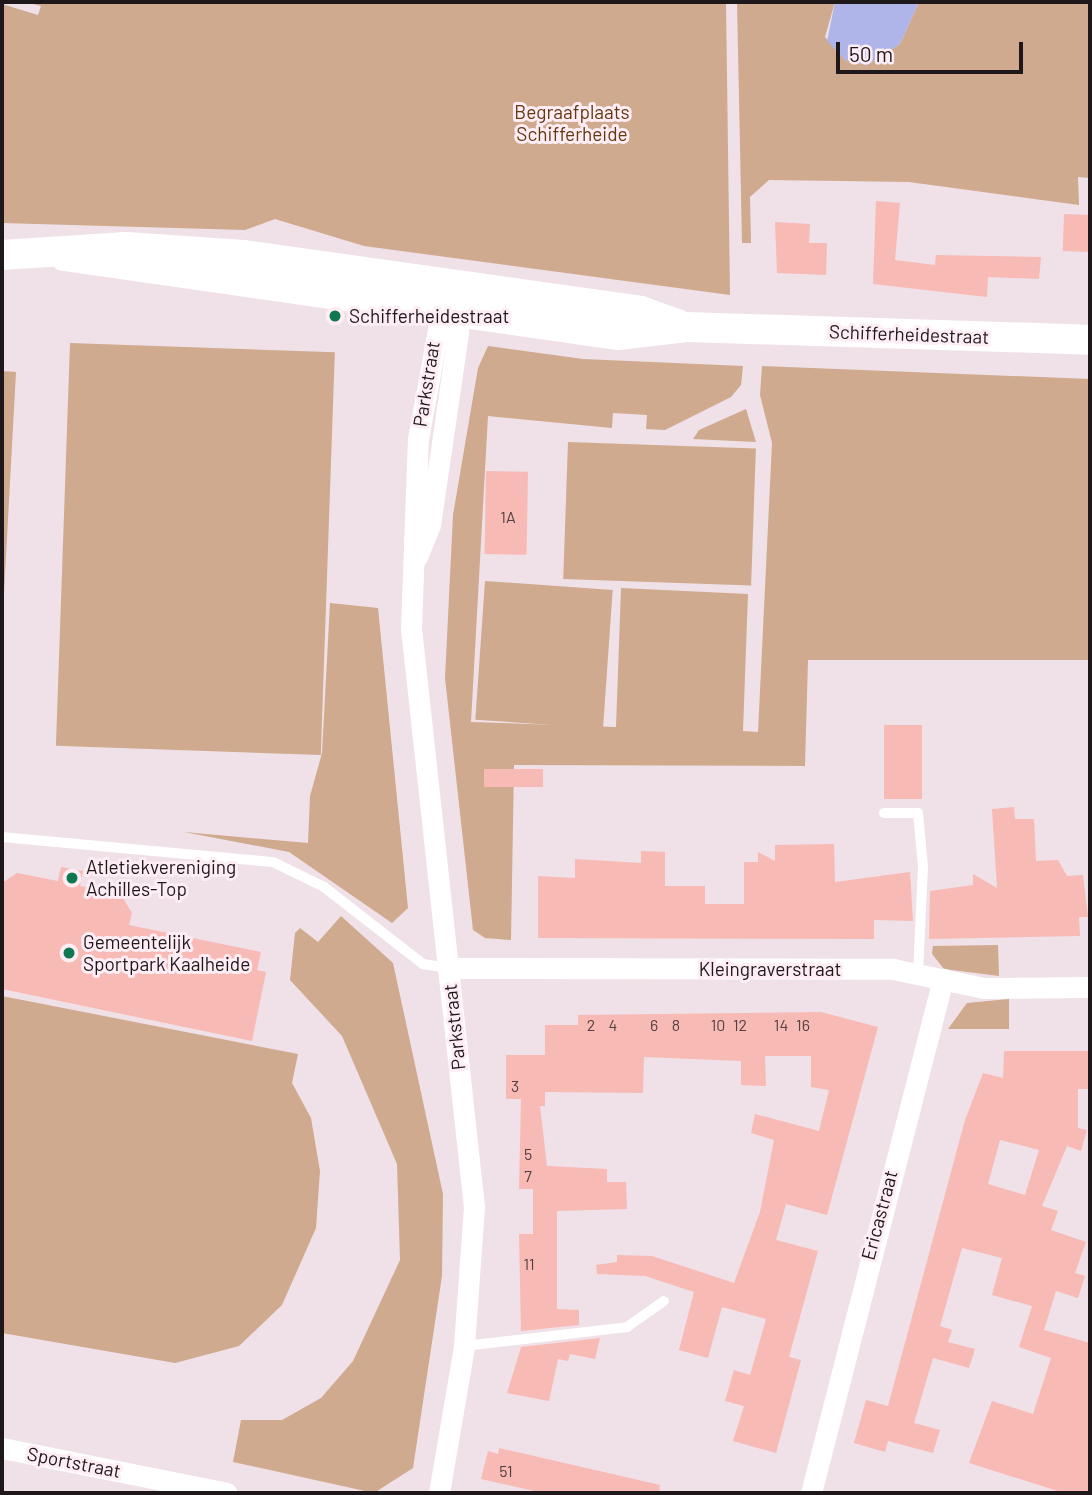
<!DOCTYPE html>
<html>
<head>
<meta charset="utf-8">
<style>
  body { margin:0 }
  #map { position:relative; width:1092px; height:1495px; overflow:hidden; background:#f0e0e7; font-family:Barlow,sans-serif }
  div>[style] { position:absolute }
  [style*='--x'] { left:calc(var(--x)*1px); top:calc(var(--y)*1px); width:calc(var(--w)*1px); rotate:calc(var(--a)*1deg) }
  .green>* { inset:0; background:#cfaa8e; transform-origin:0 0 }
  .water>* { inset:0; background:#afb5e8 }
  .building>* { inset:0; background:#f8bab5; transform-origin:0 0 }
  .lane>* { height:10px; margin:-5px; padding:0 5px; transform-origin:5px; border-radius:5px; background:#fff }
  .street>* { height:21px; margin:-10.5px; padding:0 10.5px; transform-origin:10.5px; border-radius:10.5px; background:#fff }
  .secondary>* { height:30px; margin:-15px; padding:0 15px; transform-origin:15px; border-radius:15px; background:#fff }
  .dots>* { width:19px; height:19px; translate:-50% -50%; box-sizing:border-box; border:4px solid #feedf4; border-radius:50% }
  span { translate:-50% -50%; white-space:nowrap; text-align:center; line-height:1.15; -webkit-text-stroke:6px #feedf4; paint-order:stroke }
  .number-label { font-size:16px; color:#544042 }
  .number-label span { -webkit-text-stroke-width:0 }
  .park-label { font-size:19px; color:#64370e }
  .poi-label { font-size:19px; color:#1e181b }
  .left { translate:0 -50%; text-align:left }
  .street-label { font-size:19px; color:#1e181b }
  .frame { position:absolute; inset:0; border:4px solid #1e181b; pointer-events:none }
  .scale { position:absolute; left:836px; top:42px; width:187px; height:32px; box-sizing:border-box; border:4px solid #1e181b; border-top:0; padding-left:9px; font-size:21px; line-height:24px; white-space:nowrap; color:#1e181b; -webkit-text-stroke:5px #feedf4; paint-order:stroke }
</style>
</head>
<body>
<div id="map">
  <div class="green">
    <div style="clip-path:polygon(25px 2px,726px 2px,730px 295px,364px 246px,275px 219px,245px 230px,2px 223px,2px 4px,38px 15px,41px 6px)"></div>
    <div style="clip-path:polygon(737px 2px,835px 2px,825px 37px,845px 60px,867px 65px,900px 44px,919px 2px,1090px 2px,1090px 178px,1078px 177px,1079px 205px,909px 182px,769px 180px,750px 197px,751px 243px,742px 243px)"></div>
    <div style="left:70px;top:343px;width:265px;height:403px;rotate:2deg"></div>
    <div style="clip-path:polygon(488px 346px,583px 359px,743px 366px,741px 385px,731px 397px,665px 430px,646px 429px,647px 415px,613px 413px,612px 428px,488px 416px,471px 722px,616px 727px,621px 588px,748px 594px,743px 731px,758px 732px,772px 443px,760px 395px,762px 366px,1090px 379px,1090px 660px,808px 660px,805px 766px,514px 765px,511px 940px,485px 938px,473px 930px,445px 678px,453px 515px,478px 368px)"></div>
    <div style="clip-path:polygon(2px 371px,16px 372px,2px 630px)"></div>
    <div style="clip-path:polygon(746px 409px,756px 442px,693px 439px,699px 430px)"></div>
    <div style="left:568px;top:442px;width:188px;height:137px;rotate:2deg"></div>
    <div style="left:485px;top:581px;width:128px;height:139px;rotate:4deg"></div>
    <div style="clip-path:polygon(330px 603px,378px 608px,408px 908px,392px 923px,289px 852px,184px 832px,308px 843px,310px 796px,322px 753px)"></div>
    <div style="clip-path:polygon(341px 916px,393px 963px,443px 1194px,442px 1276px,413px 1468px,374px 1493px,233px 1462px,241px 1420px,282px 1420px,321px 1398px,353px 1361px,400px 1260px,397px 1164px,342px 1036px,290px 980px,295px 933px,300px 928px,318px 942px)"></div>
    <div style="clip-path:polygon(998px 945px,999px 976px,944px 969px,932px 954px,933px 946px)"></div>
    <div style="clip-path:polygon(2px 996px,298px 1054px,292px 1083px,311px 1118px,320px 1171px,316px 1228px,282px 1305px,239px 1346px,175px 1363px,2px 1333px)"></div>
    <div style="clip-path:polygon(1009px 999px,1009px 1029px,948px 1029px,967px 1003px)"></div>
  </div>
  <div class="water">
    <div style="clip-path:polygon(835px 2px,919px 2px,900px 44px,867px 65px,845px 60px,827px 41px)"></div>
  </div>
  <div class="building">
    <div style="clip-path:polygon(876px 201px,900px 203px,895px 260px,935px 265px,936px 255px,1041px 257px,1039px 279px,988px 277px,987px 297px,873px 284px)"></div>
    <div style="left:1064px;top:214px;width:26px;height:37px;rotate:2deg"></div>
    <div style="clip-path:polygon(775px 222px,810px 224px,809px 243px,827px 243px,826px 275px,777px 273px)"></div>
    <div style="left:486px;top:471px;width:42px;height:83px;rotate:1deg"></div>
    <div style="left:884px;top:725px;width:38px;height:74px"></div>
    <div style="left:484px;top:769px;width:59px;height:18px"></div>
    <div style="clip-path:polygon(1014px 807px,1015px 819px,1034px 819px,1036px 861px,1058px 860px,1067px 876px,1083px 875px,1088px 917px,1079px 917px,1080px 936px,929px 939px,930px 891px,973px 885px,973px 874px,997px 888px,992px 809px)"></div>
    <div style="clip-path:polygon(834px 844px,835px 882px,910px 872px,913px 921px,874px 920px,874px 939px,538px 938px,538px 876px,575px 878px,575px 859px,641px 863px,641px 851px,665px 852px,665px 886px,705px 886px,705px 904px,744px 904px,744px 862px,758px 862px,758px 852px,775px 861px,775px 845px)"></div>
    <div style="clip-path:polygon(61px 867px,83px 871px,80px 886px,121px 895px,132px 913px,129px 925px,261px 952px,257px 970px,266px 972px,252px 1041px,2px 989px,2px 883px,17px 873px,58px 881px)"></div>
    <div style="clip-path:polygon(821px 1012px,878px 1027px,827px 1215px,786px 1204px,776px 1240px,818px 1251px,789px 1357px,801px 1360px,776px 1453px,733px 1441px,744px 1406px,725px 1401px,734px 1370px,750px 1375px,766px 1319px,722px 1307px,708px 1358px,679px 1350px,694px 1292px,645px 1276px,597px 1274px,596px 1265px,617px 1262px,617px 1255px,652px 1256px,734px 1283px,760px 1212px,774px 1140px,751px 1133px,755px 1114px,819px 1131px,829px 1090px,811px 1087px,811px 1056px,765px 1056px,766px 1086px,741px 1085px,741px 1061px,644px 1057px,643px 1093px,545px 1092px,545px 1106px,540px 1106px,547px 1166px,607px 1169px,607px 1182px,626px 1182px,627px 1209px,557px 1211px,557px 1309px,579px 1310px,579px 1325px,521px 1331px,519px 1234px,533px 1234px,533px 1189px,519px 1189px,521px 1099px,506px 1099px,506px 1055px,545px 1055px,545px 1025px,578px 1025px,578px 1015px)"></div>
    <div style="clip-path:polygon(evenodd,1004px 1051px,1090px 1051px,1090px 1089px,1078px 1089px,1078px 1128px,1087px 1130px,1081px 1151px,1067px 1146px,1042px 1206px,1058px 1211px,1051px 1230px,1086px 1242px,1075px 1273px,1085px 1276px,1078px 1298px,1056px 1291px,1044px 1330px,1090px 1343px,1090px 1493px,1064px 1493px,969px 1463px,992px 1401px,1033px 1414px,1051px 1358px,1019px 1347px,1032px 1306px,992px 1295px,1002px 1258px,962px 1248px,940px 1326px,952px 1330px,948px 1342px,975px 1349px,969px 1368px,933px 1358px,914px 1423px,940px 1430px,933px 1453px,888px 1441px,885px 1452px,854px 1443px,866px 1400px,888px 1406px,965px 1120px,983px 1073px,1003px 1078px,1004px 1051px,1000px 1140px,1039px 1150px,1025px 1195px,988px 1184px,1000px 1140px)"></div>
    <div style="clip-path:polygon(600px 1338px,595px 1359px,570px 1354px,568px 1361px,558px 1359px,549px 1401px,507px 1393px,521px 1347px)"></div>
    <div style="clip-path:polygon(499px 1448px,660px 1485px,659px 1493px,543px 1493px,481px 1479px,488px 1451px,498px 1454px)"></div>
  </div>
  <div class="lane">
    <div style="--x:884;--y:813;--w:34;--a:0"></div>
    <div style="--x:918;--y:813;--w:54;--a:84.7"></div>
    <div style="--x:923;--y:867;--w:107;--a:92.7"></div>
    <div style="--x:2;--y:837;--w:272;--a:5.3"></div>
    <div style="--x:273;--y:862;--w:57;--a:26.1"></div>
    <div style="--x:324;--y:887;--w:125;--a:37.9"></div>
    <div style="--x:423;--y:964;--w:25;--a:9"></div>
    <div style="--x:464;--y:1346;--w:164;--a:-6.6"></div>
    <div style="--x:627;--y:1327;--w:45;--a:-35.1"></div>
  </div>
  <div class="street">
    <div style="--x:417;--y:557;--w:35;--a:-68"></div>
    <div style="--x:430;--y:525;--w:195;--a:-81.7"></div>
    <div style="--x:458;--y:332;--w:31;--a:-94"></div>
    <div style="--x:448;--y:968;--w:445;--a:0.1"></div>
    <div style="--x:893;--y:969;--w:93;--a:11.8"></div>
    <div style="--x:984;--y:988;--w:106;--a:-0.5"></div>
    <div style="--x:2;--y:1448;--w:229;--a:11.3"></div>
    <div style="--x:439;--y:1493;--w:149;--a:-80.3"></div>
    <div style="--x:464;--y:1346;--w:139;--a:-85.9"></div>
    <div style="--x:474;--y:1207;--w:582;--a:-96.21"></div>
    <div style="--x:411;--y:628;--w:189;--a:-87.9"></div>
    <div style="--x:418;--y:439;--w:143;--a:-79.6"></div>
    <div style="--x:811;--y:1493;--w:531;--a:-75.6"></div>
  </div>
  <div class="secondary">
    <div style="--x:2;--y:255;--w:124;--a:-3.7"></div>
    <div style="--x:126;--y:247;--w:118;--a:3.9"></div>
    <div style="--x:244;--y:255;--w:401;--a:8"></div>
    <div style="--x:641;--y:311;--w:41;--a:19.7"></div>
    <div style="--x:64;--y:256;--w:560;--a:8.12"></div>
    <div style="--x:618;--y:335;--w:69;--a:-6.6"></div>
    <div style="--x:687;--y:327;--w:403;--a:1.8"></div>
  </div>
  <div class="dots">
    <div style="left:335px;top:316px;background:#107851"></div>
    <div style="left:72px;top:878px;background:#107851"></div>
    <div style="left:69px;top:953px;background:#107851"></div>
  </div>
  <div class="number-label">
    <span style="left:508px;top:517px">1A</span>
    <span style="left:591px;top:1025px">2</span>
    <span style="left:613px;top:1025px">4</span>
    <span style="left:654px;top:1025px">6</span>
    <span style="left:676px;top:1025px">8</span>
    <span style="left:718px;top:1025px">10</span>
    <span style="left:740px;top:1025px">12</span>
    <span style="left:781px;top:1025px">14</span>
    <span style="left:803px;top:1025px">16</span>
    <span style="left:515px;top:1086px">3</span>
    <span style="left:528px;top:1154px">5</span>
    <span style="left:528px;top:1176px">7</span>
    <span style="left:529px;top:1264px">11</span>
    <span style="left:506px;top:1471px">51</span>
  </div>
  <div class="park-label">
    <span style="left:572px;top:123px">Begraafplaats<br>Schifferheide</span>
  </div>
  <div class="poi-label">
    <span class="left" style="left:349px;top:316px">Schifferheidestraat</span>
    <span class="left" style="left:86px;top:878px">Atletiekvereniging<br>Achilles-Top</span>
    <span class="left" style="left:83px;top:953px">Gemeentelijk<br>Sportpark Kaalheide</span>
  </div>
  <div class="street-label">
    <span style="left:909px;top:334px;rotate:2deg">Schifferheidestraat</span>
    <span style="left:426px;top:384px;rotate:-81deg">Parkstraat</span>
    <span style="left:770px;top:969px">Kleingraverstraat</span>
    <span style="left:454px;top:1027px;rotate:-96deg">Parkstraat</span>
    <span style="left:879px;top:1215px;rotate:-75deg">Ericastraat</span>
    <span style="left:74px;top:1462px;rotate:11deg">Sportstraat</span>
  </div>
  <div class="frame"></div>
  <div class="scale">50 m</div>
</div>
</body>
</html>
